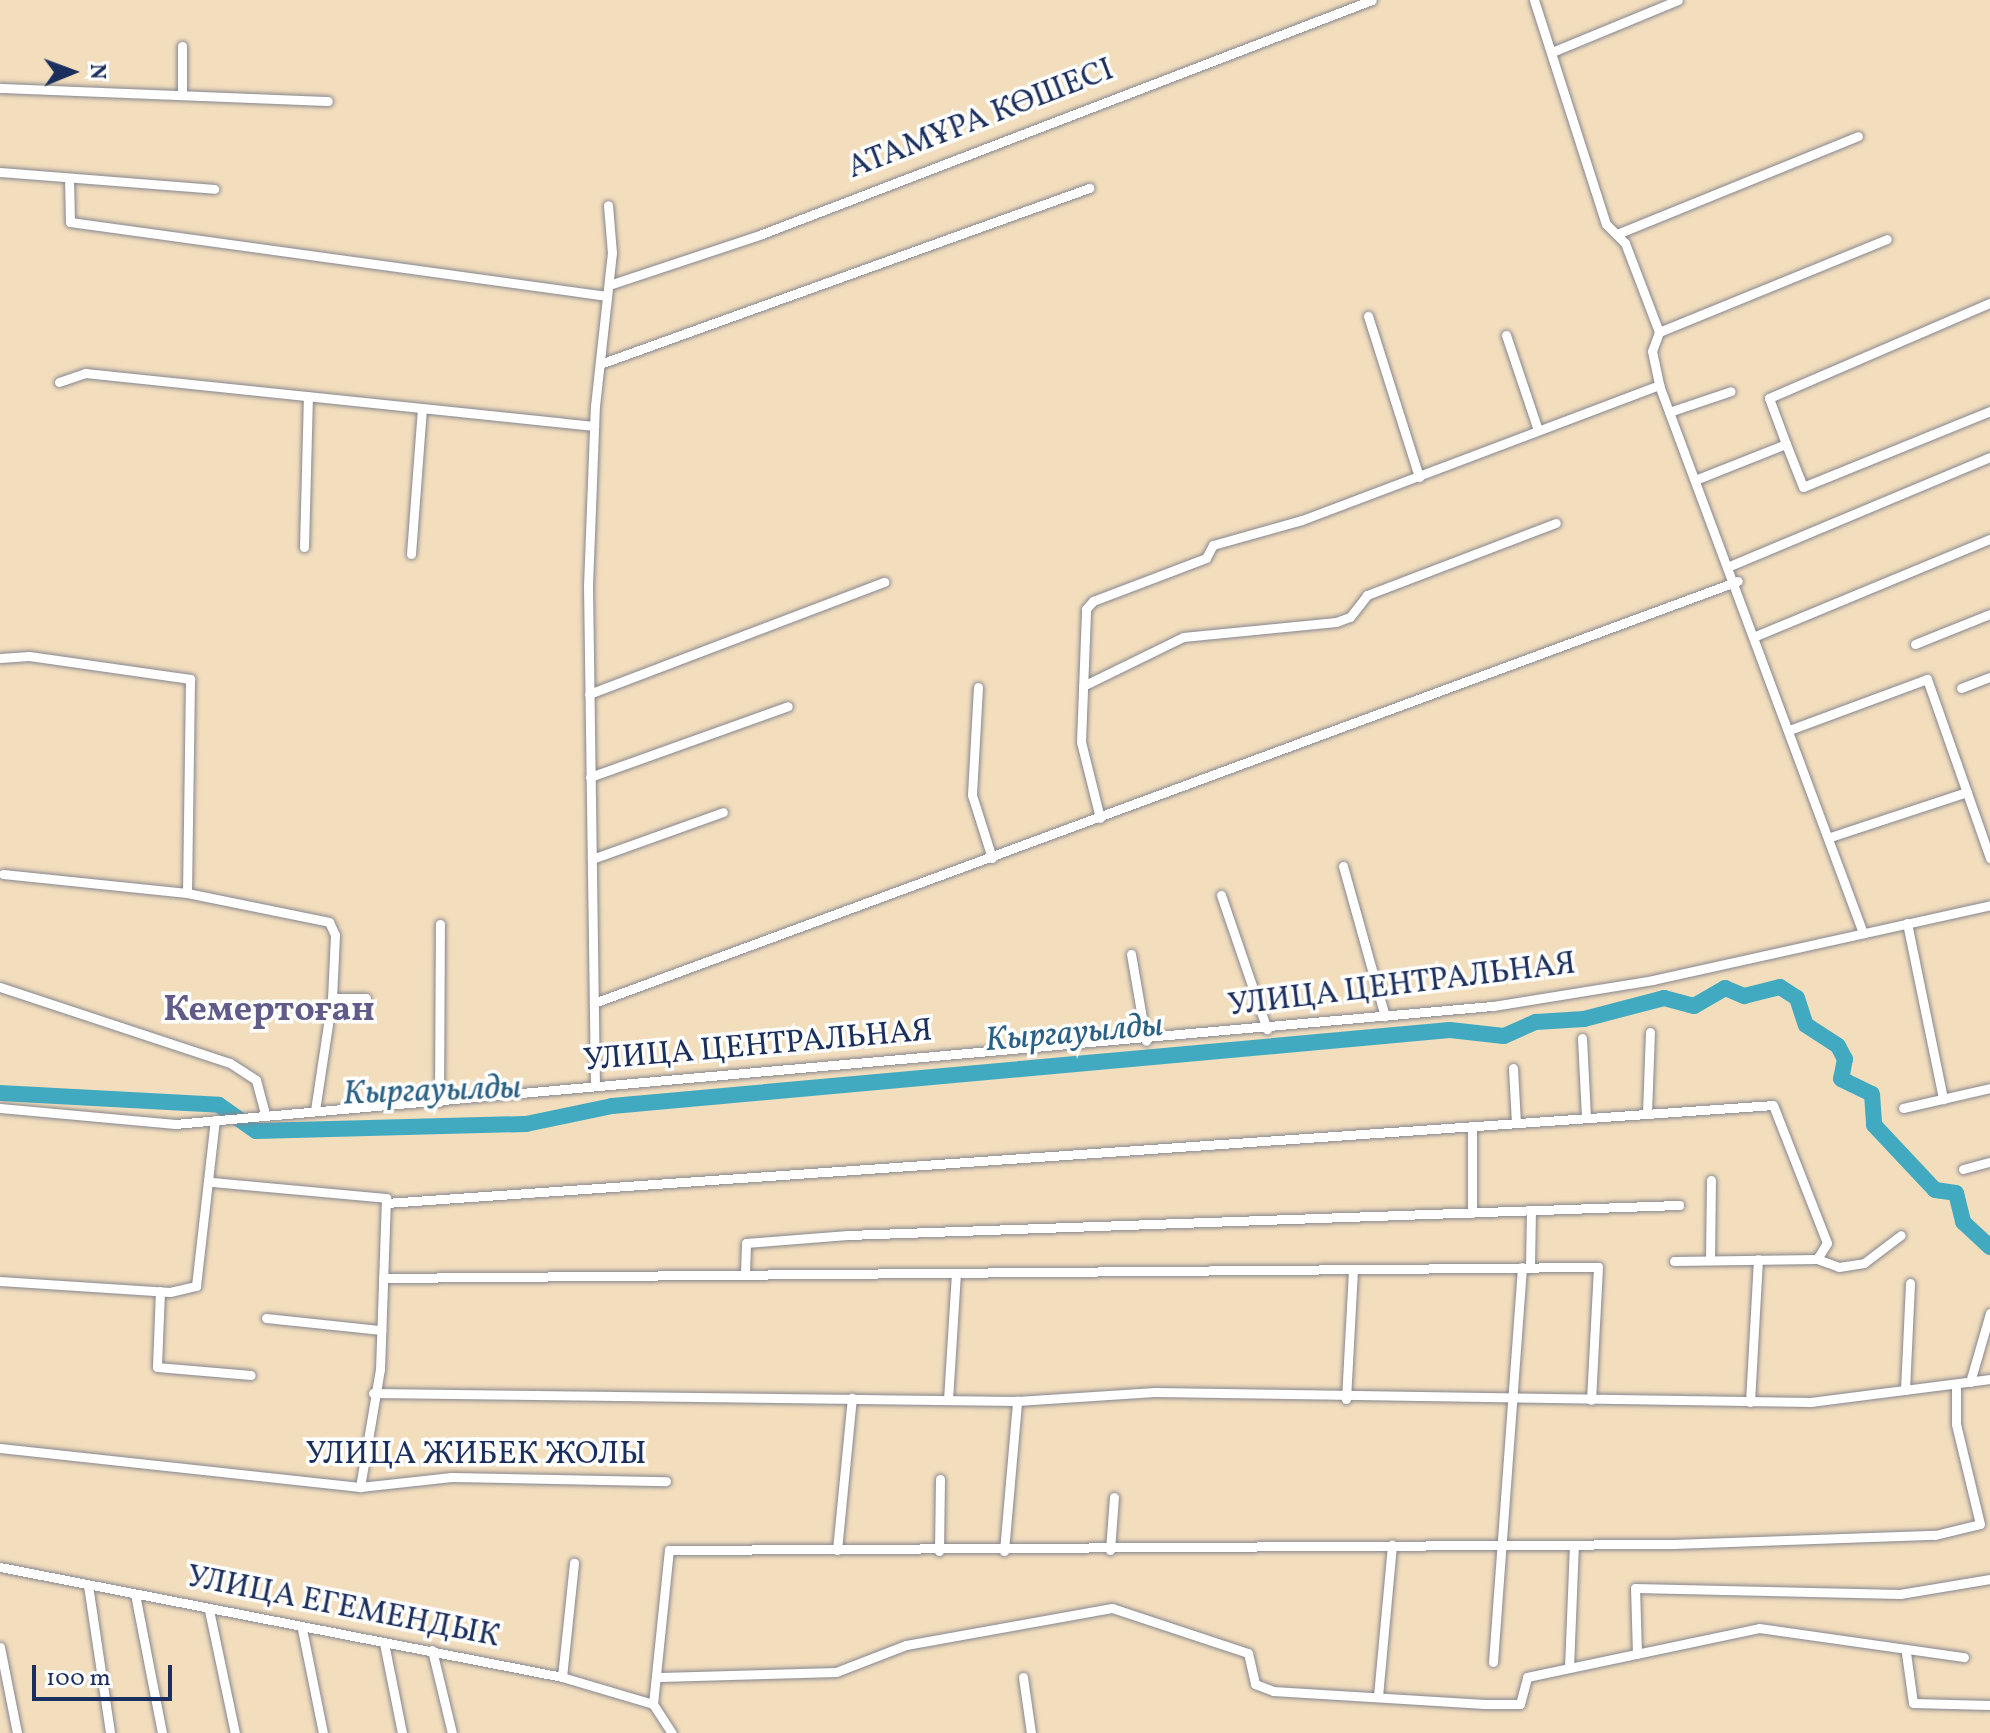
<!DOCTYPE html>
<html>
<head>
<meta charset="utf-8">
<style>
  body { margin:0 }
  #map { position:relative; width:1990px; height:1733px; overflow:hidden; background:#f2ddbd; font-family:Vollkorn,serif }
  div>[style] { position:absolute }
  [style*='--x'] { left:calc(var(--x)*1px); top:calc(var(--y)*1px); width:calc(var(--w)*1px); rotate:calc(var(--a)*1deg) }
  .river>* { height:16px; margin:-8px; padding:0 8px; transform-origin:8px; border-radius:8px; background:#41aac0 }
  .roads { filter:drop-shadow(0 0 2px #86868e) drop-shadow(0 0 2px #86868e) }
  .minor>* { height:9px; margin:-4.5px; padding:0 4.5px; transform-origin:4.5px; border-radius:4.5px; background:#fff }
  span { translate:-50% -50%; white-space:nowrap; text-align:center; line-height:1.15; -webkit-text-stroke:7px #fff; paint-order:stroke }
  .street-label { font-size:32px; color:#1b2f5e }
  .water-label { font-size:34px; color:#2a6085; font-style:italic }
  .quarter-label { font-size:36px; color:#605b88; font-weight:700 }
  .north { position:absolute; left:32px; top:32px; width:80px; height:80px; -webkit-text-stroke:6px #fff; paint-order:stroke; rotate:89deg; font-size:22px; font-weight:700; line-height:32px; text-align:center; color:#1b2f5e }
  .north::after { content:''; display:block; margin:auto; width:28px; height:36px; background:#1b2f5e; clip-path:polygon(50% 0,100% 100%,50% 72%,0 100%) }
  .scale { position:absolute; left:32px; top:1665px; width:140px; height:36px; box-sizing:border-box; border:4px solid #1b2f5e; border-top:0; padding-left:10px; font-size:24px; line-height:28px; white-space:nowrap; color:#1b2f5e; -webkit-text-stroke:6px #fff; paint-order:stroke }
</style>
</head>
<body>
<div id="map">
  <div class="river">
    <div style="--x:0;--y:1093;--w:219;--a:3.1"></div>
    <div style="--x:219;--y:1105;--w:45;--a:35.1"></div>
    <div style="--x:256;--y:1131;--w:270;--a:-1.5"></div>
    <div style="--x:526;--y:1124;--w:88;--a:-11.8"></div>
    <div style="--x:612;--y:1106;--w:841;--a:-5.18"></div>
    <div style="--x:1450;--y:1030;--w:54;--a:6.3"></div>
    <div style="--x:1504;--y:1036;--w:35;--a:-24"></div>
    <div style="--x:1536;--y:1022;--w:48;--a:-3.6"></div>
    <div style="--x:1584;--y:1019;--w:83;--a:-14.7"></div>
    <div style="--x:1664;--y:998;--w:31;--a:15"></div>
    <div style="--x:1694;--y:1006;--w:36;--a:-30"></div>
    <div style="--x:1725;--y:988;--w:21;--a:23"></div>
    <div style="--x:1744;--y:996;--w:37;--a:-14"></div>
    <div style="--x:1780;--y:987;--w:20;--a:33"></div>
    <div style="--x:1797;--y:998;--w:28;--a:72"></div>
    <div style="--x:1806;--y:1025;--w:38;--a:33"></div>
    <div style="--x:1838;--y:1046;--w:15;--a:62"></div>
    <div style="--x:1845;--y:1059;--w:20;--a:101"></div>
    <div style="--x:1841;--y:1079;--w:34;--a:26"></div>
    <div style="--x:1872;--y:1094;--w:31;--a:86"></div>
    <div style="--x:1874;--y:1125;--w:89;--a:46.8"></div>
    <div style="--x:1935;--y:1190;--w:21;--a:8"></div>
    <div style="--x:1956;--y:1193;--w:30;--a:76"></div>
    <div style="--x:1963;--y:1222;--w:37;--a:43"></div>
  </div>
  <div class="roads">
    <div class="minor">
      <div style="--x:1534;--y:0;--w:235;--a:72.2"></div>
      <div style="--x:1606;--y:224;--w:27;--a:45"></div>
      <div style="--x:1625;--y:243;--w:95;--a:69.1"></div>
      <div style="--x:1659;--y:332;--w:20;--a:110"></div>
      <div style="--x:1652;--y:351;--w:35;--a:78"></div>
      <div style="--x:1659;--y:385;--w:585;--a:69.58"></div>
      <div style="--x:182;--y:46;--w:49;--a:90"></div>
      <div style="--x:1552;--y:52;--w:136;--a:-22.4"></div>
      <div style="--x:0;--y:88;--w:328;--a:2.3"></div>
      <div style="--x:0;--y:172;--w:215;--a:4.5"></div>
      <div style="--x:69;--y:178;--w:44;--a:88.7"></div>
      <div style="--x:70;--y:222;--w:542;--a:7.85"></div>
      <div style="--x:1617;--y:234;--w:260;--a:-22.1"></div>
      <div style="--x:609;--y:285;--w:161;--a:-18.4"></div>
      <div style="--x:762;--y:234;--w:653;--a:-20.99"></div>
      <div style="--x:1368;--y:316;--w:169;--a:72.4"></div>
      <div style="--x:1659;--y:332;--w:246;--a:-22.2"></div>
      <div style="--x:1506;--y:335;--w:97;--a:71.4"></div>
      <div style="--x:600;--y:364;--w:520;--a:-19.79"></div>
      <div style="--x:59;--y:382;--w:28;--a:-19"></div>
      <div style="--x:85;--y:373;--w:512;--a:5.94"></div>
      <div style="--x:1669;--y:412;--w:65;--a:-18.7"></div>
      <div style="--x:1786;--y:444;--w:46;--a:68.4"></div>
      <div style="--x:1803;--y:487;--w:202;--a:-22.1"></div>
      <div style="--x:1695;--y:480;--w:98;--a:-21.6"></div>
      <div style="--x:1786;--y:444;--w:49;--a:-110.3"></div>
      <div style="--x:1769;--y:398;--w:241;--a:-23.3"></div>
      <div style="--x:304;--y:547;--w:151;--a:-88.5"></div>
      <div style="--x:411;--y:554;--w:146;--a:-85.7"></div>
      <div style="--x:1732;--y:565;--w:280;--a:-22.7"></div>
      <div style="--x:1758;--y:635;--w:251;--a:-22.5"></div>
      <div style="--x:1915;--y:644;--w:81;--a:-21.8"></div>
      <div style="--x:0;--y:658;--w:29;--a:-4"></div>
      <div style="--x:29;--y:656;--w:163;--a:8.1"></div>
      <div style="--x:190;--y:679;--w:214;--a:90.8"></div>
      <div style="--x:1083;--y:686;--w:111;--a:-26.1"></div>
      <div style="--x:1183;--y:637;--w:154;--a:-5.6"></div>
      <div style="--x:1336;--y:622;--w:15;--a:-20"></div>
      <div style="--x:1350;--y:617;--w:28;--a:-52"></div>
      <div style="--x:1367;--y:595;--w:202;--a:-20.9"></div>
      <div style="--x:978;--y:687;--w:108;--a:93.2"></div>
      <div style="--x:972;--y:795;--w:66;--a:72.4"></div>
      <div style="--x:1961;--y:688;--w:31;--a:-21"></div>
      <div style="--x:589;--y:694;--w:316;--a:-20.8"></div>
      <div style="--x:1792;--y:729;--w:144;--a:-20.3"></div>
      <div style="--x:1927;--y:679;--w:190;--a:70.6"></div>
      <div style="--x:590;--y:777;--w:210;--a:-19.7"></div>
      <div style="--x:1100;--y:818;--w:78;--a:-104"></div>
      <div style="--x:1081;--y:742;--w:133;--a:-87.8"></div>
      <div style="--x:1086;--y:609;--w:11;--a:-49"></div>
      <div style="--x:1093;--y:601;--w:121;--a:-20.8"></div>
      <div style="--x:1206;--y:558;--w:15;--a:-62"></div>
      <div style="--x:1213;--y:545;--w:92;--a:-15.7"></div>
      <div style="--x:1302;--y:520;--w:382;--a:-20.7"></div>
      <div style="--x:1830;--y:837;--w:144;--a:-18.2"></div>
      <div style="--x:592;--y:859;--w:139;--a:-19.7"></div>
      <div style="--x:1343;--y:866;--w:156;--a:74.4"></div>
      <div style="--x:3;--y:874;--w:185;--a:5.9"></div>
      <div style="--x:187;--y:893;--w:145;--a:11.5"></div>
      <div style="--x:329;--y:922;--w:14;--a:65"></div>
      <div style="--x:335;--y:935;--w:63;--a:92.7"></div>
      <div style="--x:332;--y:998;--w:113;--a:98.6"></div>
      <div style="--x:1221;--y:895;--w:142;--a:71.1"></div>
      <div style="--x:1907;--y:923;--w:180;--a:78.4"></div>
      <div style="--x:1131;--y:954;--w:88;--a:80.2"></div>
      <div style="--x:0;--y:987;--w:242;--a:18.3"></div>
      <div style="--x:230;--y:1063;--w:31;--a:33"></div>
      <div style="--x:256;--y:1080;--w:35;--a:75"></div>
      <div style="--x:332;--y:998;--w:34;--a:0"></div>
      <div style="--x:594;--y:1003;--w:1219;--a:-20.25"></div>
      <div style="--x:1582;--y:1038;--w:80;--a:87.1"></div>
      <div style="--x:1513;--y:1068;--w:55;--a:86.9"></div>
      <div style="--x:595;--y:1086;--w:500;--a:-90.8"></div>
      <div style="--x:588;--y:586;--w:180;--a:-87.8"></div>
      <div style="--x:595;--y:406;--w:154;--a:-83.7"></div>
      <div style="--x:612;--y:253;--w:48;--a:-94.8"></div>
      <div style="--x:439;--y:1102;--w:178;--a:-89.7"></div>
      <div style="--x:0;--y:1108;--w:176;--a:5.2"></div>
      <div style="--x:175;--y:1124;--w:1323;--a:-5.12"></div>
      <div style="--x:1493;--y:1006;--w:162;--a:-9.2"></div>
      <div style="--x:1653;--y:980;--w:345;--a:-12.5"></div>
      <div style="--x:1903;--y:1108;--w:89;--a:-12.9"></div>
      <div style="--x:1647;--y:1113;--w:81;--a:-87.9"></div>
      <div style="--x:1963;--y:1169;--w:28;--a:-15"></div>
      <div style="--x:211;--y:1182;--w:176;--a:5.2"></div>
      <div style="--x:386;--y:1198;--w:171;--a:92"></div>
      <div style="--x:380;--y:1369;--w:120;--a:99.6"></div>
      <div style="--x:386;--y:1203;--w:1390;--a:-4.04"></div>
      <div style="--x:1773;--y:1105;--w:148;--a:68.6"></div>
      <div style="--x:1827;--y:1243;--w:19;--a:122"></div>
      <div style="--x:1472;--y:1213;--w:87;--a:-90"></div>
      <div style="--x:1710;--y:1260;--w:80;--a:-89.3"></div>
      <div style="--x:1674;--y:1261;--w:143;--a:-0.8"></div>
      <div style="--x:1817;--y:1259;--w:23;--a:20"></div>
      <div style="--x:1839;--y:1267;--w:25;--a:-9"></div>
      <div style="--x:1864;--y:1263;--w:46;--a:-37.1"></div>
      <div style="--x:1530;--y:1267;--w:57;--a:-89"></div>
      <div style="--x:745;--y:1273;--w:30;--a:-88"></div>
      <div style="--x:746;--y:1243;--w:102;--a:-4.5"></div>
      <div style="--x:848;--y:1235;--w:832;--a:-2.07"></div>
      <div style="--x:383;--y:1278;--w:1215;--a:-0.52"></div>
      <div style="--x:1598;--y:1267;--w:133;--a:93"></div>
      <div style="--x:0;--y:1281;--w:170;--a:3.7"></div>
      <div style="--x:170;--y:1292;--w:27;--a:-13"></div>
      <div style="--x:196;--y:1286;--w:167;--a:-83.5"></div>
      <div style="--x:160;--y:1291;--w:76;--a:92.3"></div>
      <div style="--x:157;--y:1367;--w:94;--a:4.9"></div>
      <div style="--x:266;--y:1318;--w:116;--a:6"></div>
      <div style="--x:1970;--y:1382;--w:72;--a:-73.8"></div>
      <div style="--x:1905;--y:1390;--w:107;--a:-87.3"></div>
      <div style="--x:373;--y:1393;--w:644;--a:0.71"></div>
      <div style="--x:1017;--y:1401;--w:138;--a:-3.7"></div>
      <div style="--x:1155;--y:1392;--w:656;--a:0.87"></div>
      <div style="--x:1811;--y:1402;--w:180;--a:-7.3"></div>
      <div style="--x:1346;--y:1399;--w:130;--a:-86.9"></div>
      <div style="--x:948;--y:1400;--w:127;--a:-86.4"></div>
      <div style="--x:1750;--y:1402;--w:143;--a:-86.8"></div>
      <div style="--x:0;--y:1448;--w:362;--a:6.2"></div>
      <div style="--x:360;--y:1487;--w:92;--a:-6.3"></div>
      <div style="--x:451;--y:1477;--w:215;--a:1.1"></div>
      <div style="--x:837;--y:1550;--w:153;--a:-84.4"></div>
      <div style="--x:1110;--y:1550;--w:53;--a:-85.7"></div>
      <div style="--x:939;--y:1551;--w:72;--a:-89.2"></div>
      <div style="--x:1004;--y:1551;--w:151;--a:-85"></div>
      <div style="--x:0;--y:1567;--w:573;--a:11.07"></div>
      <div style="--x:562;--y:1677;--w:95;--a:16.5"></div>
      <div style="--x:653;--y:1704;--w:35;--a:57"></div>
      <div style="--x:88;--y:1585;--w:150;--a:81.5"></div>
      <div style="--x:135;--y:1594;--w:142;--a:79"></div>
      <div style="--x:209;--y:1610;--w:126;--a:78.1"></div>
      <div style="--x:302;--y:1629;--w:106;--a:78.6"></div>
      <div style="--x:384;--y:1643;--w:92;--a:78.7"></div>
      <div style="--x:0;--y:1647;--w:88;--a:78.8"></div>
      <div style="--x:432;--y:1650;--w:85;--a:76.5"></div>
      <div style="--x:1906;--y:1653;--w:50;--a:82"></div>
      <div style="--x:1913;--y:1703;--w:77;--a:1.5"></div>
      <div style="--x:1637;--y:1654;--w:66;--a:-91.7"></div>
      <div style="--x:1635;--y:1588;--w:265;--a:1.3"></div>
      <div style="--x:1900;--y:1594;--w:91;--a:-9.5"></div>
      <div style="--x:1493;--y:1662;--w:396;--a:-85.8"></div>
      <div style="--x:1569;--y:1668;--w:123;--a:-87.7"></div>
      <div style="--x:562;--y:1677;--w:115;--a:-84"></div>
      <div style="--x:660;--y:1677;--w:176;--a:-1.6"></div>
      <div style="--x:836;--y:1672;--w:75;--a:-21.1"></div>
      <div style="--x:906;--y:1645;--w:209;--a:-10.2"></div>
      <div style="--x:1112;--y:1608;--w:143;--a:18.3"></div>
      <div style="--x:1248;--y:1653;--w:32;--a:77"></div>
      <div style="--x:1255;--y:1684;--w:19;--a:21"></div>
      <div style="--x:1273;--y:1691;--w:212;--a:3.5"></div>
      <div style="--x:1485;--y:1704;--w:35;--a:0"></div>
      <div style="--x:1520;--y:1704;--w:28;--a:-75"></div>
      <div style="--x:1527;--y:1677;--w:237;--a:-11.9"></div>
      <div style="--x:1759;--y:1628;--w:207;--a:8.1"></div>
      <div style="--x:1023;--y:1677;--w:57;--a:81.9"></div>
      <div style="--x:1378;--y:1696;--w:152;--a:-84.7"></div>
      <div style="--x:653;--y:1704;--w:155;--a:-84.1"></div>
      <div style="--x:669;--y:1550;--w:1004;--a:-0.34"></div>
      <div style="--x:1673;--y:1544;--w:262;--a:-2"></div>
      <div style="--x:1935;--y:1535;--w:46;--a:-13.7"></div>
      <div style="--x:1980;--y:1524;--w:103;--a:-103.5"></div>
      <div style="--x:1956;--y:1424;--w:40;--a:-90"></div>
    </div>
  </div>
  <div class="street-label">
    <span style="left:981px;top:120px;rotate:-21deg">АТАМҰРА КӨШЕСІ</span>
    <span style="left:1402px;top:986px;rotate:-7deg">УЛИЦА ЦЕНТРАЛЬНАЯ</span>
    <span style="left:758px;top:1047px;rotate:-5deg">УЛИЦА ЦЕНТРАЛЬНАЯ</span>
    <span style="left:476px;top:1455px">УЛИЦА ЖИБЕК ЖОЛЫ</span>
    <span style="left:343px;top:1608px;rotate:11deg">УЛИЦА ЕГЕМЕНДЫК</span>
  </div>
  <div class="water-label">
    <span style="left:1074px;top:1034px;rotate:-5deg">Кыргауылды</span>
    <span style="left:432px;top:1092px;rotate:-2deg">Кыргауылды</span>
  </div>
  <div class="quarter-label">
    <span style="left:269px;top:1012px">Кемертоған</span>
  </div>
  <div class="north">N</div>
  <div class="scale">100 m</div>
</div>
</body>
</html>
